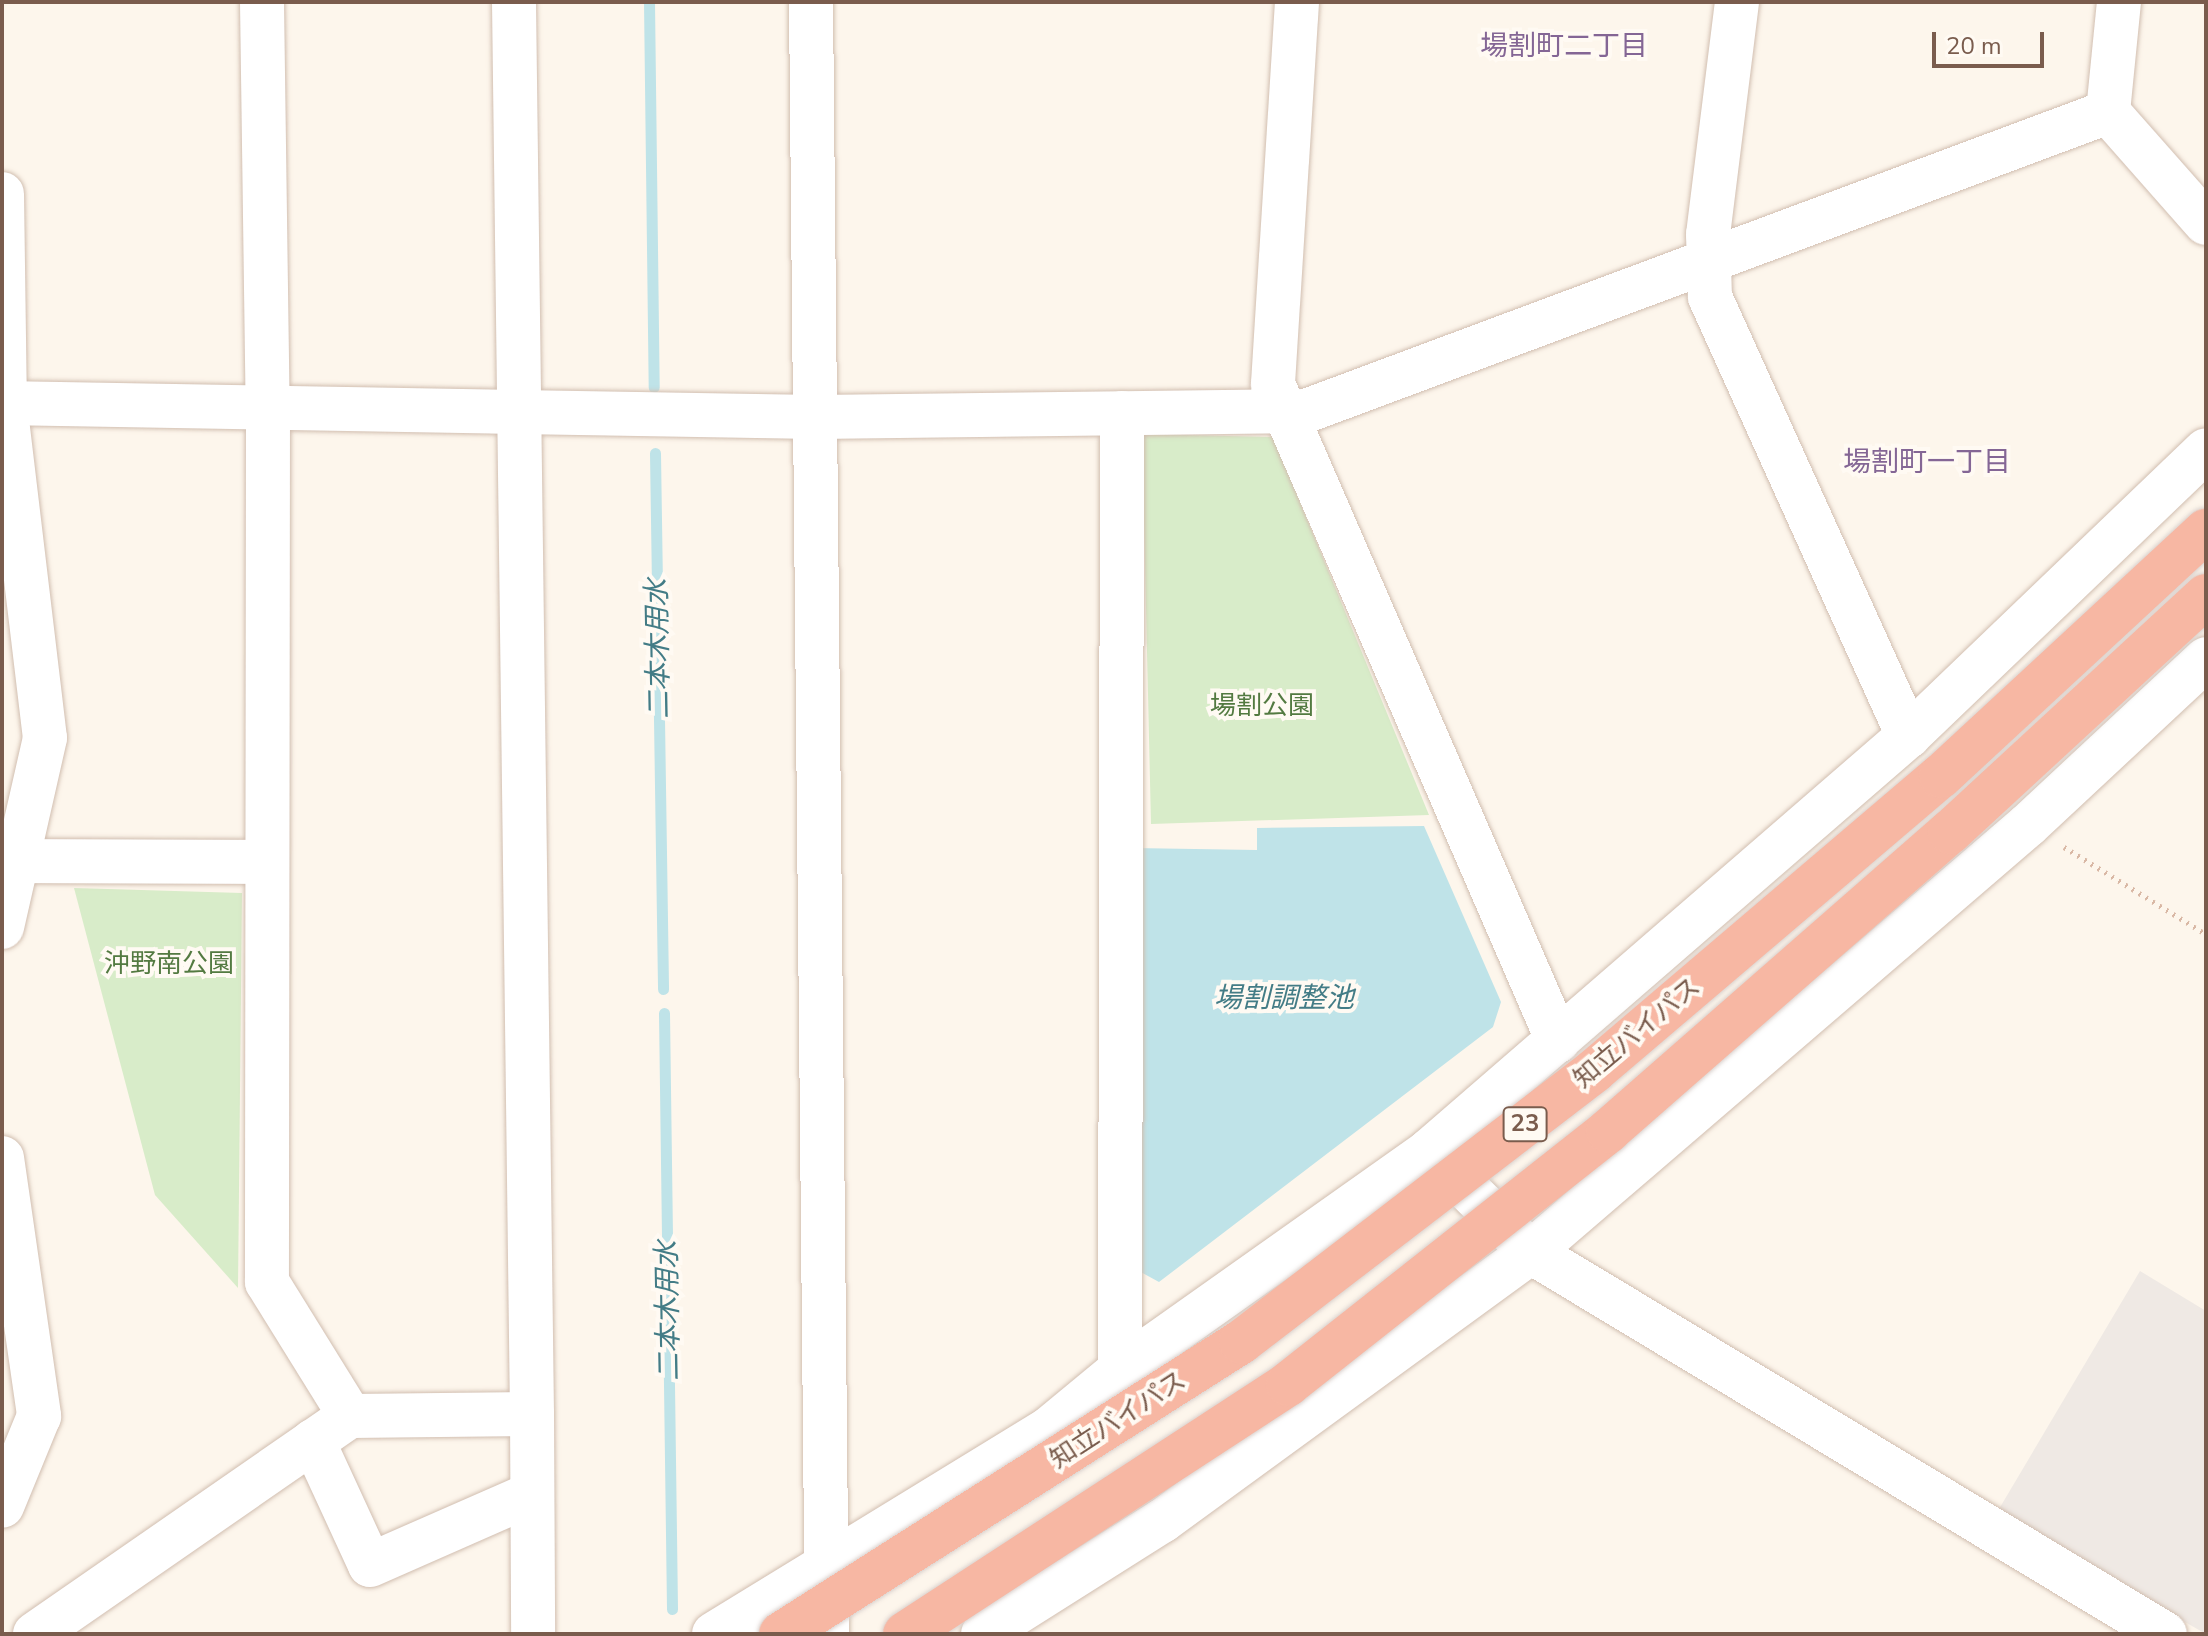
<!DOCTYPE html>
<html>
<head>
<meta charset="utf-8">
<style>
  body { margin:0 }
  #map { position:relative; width:2208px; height:1636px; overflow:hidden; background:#fdf6ec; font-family:"Nunito Sans","Noto Sans JP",sans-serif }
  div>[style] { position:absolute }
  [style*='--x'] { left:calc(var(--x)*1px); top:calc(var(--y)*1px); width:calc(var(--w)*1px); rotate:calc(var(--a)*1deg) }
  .industrial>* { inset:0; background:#efe9e4 }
  .green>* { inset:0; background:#d8ecc9 }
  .water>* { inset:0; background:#bfe3e8 }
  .stream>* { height:11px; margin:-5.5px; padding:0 5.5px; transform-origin:5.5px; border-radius:5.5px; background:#bfe3e8 }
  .path>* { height:5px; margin-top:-2.5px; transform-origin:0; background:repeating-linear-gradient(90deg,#d9b8a5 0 2px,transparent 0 8px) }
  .roads { filter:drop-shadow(0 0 2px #d1beb0) drop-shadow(0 0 2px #d1beb0) }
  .minor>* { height:44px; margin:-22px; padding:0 22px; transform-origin:22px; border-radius:22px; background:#fff }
  .bridges { filter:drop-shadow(0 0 2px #dad1cd) drop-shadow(0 0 2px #dad1cd) }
  .highway-bridge>* { height:44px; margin:-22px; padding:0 22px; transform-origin:22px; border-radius:22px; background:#f7b7a3 }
  span { translate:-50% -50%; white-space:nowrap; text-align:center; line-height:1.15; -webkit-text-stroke:8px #fffaf3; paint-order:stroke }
  .shield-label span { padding:2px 6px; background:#fffaf3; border:2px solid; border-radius:6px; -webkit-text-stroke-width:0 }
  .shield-label { font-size:24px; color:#7a5c4d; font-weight:700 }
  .park-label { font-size:26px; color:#537a41 }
  .street-label { font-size:26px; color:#7a5c4d }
  .neighbourhood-label { font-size:28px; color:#846695 }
  .water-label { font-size:28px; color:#437c86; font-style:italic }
  .frame { position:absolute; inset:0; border:4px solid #7a5c4d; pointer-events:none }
  .scale { position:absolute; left:1932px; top:32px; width:112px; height:36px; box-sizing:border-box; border:4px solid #7a5c4d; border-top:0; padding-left:10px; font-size:24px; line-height:28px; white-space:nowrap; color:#7a5c4d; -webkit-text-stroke:6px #fffaf3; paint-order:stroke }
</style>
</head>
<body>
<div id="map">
  <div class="industrial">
    <div style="clip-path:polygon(2140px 1271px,2206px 1311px,2206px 1634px,1996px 1514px)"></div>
  </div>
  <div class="green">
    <div style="clip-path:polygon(1142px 434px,1273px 437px,1429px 815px,1151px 824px)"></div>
    <div style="clip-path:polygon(74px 888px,242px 893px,238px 1288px,155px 1195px)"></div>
  </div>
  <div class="water">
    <div style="clip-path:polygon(1424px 826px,1501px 1002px,1493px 1027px,1159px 1282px,1137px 1270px,1133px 848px,1257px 850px,1257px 828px)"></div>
  </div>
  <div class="stream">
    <div style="--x:649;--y:2;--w:385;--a:89.3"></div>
    <div style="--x:655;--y:453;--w:536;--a:89.14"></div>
    <div style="--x:664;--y:1013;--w:596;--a:89.23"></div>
  </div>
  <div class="path">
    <div style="--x:2064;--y:847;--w:167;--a:31.5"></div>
  </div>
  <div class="roads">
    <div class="minor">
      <div style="--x:262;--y:2;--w:405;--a:89.2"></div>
      <div style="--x:268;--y:407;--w:875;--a:90.07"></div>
      <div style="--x:267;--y:1282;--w:158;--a:58.2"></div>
      <div style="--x:350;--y:1416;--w:182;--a:-0.6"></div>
      <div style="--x:532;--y:1414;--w:220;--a:89.7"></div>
      <div style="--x:514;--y:2;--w:1412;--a:89.27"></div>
      <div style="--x:811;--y:2;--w:1632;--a:89.44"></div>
      <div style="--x:1297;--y:2;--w:383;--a:93.6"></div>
      <div style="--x:1273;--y:384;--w:716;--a:66.55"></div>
      <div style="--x:1737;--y:2;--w:234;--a:97.1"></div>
      <div style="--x:1708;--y:234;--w:63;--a:88.2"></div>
      <div style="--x:1710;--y:297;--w:482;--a:65.7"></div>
      <div style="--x:2108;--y:112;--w:148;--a:48.6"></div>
      <div style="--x:2;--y:194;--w:209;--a:89.2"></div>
      <div style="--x:5;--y:403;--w:337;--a:83.2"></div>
      <div style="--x:45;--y:738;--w:126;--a:102.8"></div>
      <div style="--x:17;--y:861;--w:248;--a:0.2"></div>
      <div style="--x:2;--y:403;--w:814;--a:0.99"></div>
      <div style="--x:816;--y:417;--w:490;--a:-0.7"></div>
      <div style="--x:1306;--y:411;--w:856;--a:-20.45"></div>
      <div style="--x:2108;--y:112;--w:111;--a:-84.3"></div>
      <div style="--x:2;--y:927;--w:68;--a:-77.2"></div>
      <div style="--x:1429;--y:1151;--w:144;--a:44.7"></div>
      <div style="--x:1531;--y:1252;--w:740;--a:31.07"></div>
      <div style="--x:2;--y:1158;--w:261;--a:81.8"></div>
      <div style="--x:39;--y:1416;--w:97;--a:112.3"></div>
      <div style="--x:1120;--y:1370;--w:957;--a:-89.88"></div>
      <div style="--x:313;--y:1441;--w:136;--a:65.3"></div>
      <div style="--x:370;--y:1565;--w:177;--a:-23.7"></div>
      <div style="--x:35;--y:1634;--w:383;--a:-34.7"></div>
      <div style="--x:714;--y:1634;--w:394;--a:-31.5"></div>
      <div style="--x:1050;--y:1428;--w:91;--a:-39.6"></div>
      <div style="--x:1120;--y:1370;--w:379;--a:-35.3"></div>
      <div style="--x:1429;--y:1151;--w:634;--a:-40.91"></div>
      <div style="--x:1908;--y:736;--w:413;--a:-43.8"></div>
      <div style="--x:983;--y:1634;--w:212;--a:-32.3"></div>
      <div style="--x:1162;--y:1521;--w:457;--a:-36.1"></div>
      <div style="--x:1531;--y:1252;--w:655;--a:-40.67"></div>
      <div style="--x:2028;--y:825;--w:243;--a:-43"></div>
    </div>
  </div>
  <div class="bridges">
    <div class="highway-bridge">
      <div style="--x:781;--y:1634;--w:545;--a:-32.41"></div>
      <div style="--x:1241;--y:1342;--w:445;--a:-37.5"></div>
      <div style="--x:1594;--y:1071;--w:455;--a:-40.4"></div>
      <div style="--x:1941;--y:776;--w:361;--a:-42.8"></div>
      <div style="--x:905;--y:1634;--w:457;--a:-33.1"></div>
      <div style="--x:1288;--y:1384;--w:408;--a:-38.3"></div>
      <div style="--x:1608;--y:1131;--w:454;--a:-41.2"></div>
      <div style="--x:1950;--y:832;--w:348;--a:-42.7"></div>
    </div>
  </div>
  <div class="shield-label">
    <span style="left:1525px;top:1124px">23</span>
  </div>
  <div class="park-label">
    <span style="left:1262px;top:706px">場割公園</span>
    <span style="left:169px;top:964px">沖野南公園</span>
  </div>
  <div class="street-label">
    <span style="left:1637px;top:1033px;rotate:-40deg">知立バイパス</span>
    <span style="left:1118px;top:1420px;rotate:-33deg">知立バイパス</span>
  </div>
  <div class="neighbourhood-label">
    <span style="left:1564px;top:46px">場割町二丁目</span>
    <span style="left:1927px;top:462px">場割町一丁目</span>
  </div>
  <div class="water-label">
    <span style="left:658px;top:649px;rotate:-91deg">二本木用水</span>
    <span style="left:1284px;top:998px">場割調整池</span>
    <span style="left:668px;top:1311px;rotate:-91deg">二本木用水</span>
  </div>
  <div class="frame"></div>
  <div class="scale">20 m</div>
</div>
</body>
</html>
